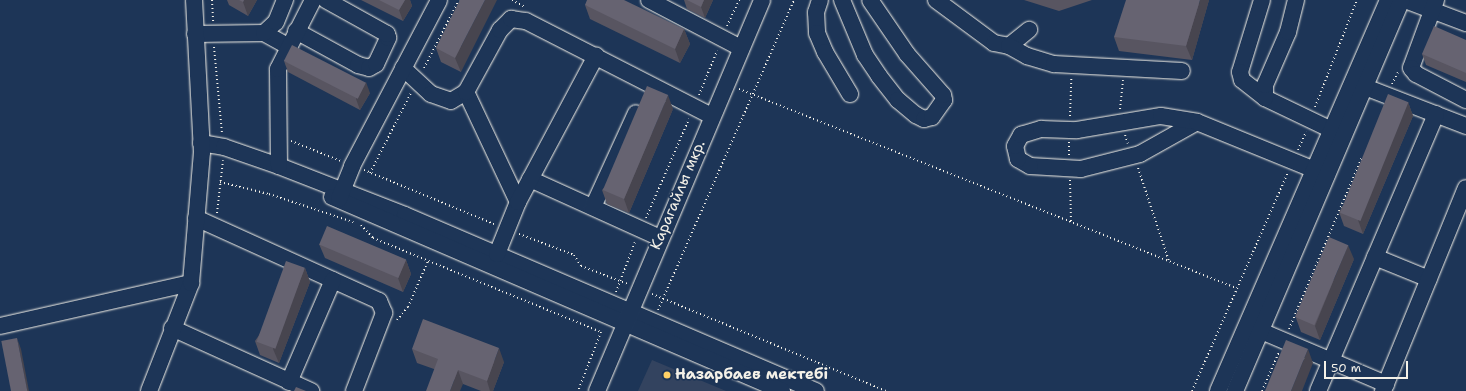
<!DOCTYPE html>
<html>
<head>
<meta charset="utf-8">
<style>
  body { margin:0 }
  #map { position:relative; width:1466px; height:391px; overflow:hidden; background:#1d3557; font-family:"Shantell Sans",sans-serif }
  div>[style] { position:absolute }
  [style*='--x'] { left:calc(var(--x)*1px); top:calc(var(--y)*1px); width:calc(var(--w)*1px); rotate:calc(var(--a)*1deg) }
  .built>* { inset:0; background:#33435f }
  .path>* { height:2px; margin-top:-1px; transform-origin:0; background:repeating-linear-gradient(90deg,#f4f1e8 0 1px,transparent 0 4px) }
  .roads { filter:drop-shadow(0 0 1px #f4f1e8) drop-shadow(0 0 1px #f4f1e8) }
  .minor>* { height:16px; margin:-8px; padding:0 8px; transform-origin:8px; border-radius:8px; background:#1d3557 }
  .wall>* { inset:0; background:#585561 }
  .shaded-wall>* { inset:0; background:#47454f }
  .building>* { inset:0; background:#666371; transform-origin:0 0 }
  .dots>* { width:11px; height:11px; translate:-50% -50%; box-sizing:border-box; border:2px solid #1d3557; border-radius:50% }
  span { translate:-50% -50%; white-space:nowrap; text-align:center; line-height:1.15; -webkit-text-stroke:3.5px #1d3557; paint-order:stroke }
  .street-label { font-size:15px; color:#f4f1e8 }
  .poi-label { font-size:15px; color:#f4f1e8; font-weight:700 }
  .left { translate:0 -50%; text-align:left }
  .scale { position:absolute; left:1324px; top:361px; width:84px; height:18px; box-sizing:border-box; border:2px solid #f4f1e8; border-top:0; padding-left:5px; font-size:12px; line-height:14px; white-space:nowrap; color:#f4f1e8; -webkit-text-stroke:3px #1d3557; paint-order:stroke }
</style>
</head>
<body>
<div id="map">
  <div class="built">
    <div style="clip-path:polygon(652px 360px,726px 391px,638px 391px)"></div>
  </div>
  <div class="path">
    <div style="--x:212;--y:0;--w:21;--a:87"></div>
    <div style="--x:512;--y:0;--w:15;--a:28"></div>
    <div style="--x:727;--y:26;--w:29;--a:-65"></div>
    <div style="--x:214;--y:47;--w:87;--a:84.7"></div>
    <div style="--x:424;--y:68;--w:76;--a:-62.8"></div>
    <div style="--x:1392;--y:84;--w:13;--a:-63"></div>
    <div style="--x:739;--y:89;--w:535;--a:21.82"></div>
    <div style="--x:699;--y:95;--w:48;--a:-67.8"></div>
    <div style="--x:1315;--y:107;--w:115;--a:-68.6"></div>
    <div style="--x:1120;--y:109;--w:29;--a:-84"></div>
    <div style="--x:1070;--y:116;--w:38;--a:-88"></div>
    <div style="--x:1125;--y:135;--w:9;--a:72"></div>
    <div style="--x:291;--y:141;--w:54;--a:21.8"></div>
    <div style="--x:1069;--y:142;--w:14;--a:90"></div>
    <div style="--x:1298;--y:150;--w:20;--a:-66"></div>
    <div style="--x:1138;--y:168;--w:98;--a:71.6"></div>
    <div style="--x:364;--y:170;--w:141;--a:22.6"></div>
    <div style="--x:370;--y:173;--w:90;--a:-62.9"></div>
    <div style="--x:1070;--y:180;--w:42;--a:88.6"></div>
    <div style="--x:220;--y:182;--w:50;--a:13.8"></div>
    <div style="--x:269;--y:194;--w:89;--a:18.4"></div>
    <div style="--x:217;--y:213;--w:53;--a:-83.5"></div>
    <div style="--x:646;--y:218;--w:108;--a:-66.5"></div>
    <div style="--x:361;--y:225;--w:18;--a:47"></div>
    <div style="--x:373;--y:238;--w:247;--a:22.4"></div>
    <div style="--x:601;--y:332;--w:63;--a:111.3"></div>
    <div style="--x:519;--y:234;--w:59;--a:20.9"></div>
    <div style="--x:574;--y:255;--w:13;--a:58"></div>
    <div style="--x:581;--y:266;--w:50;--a:21"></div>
    <div style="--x:616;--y:292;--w:53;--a:-69.2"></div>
    <div style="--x:652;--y:294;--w:253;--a:22.5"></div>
    <div style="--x:658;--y:310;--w:339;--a:-66.3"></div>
    <div style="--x:397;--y:320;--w:17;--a:-50"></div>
    <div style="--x:408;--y:307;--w:50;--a:-66.5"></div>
    <div style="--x:1289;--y:329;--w:187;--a:-67"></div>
    <div style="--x:1192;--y:391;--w:239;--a:-66.3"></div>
    <div style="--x:1262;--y:391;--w:43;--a:-66.4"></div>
  </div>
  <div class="roads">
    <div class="minor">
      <div style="--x:649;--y:0;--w:104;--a:27.6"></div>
      <div style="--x:820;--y:0;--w:13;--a:108"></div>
      <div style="--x:816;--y:12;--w:21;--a:87"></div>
      <div style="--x:817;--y:33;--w:21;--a:67"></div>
      <div style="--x:825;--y:52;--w:49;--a:59.2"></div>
      <div style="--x:842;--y:0;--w:60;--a:67.3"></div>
      <div style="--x:865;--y:55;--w:25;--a:56"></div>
      <div style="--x:879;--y:76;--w:31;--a:52"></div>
      <div style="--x:898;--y:100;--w:23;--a:40"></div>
      <div style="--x:916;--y:115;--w:9;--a:27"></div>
      <div style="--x:924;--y:119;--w:8;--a:-14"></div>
      <div style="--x:932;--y:117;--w:21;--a:-55"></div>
      <div style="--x:944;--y:100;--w:5;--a:-101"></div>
      <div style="--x:943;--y:95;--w:55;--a:-131.3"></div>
      <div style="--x:907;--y:54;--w:65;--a:-124.4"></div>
      <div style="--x:936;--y:0;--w:72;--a:36.6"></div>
      <div style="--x:994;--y:43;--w:15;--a:11"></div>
      <div style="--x:1009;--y:46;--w:26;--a:-39"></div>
      <div style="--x:1262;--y:0;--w:75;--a:107"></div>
      <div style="--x:1240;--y:72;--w:8;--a:76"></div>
      <div style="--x:1242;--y:80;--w:29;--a:38"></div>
      <div style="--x:1265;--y:98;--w:83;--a:25.6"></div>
      <div style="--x:1405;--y:0;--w:65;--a:20.7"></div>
      <div style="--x:1436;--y:0;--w:72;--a:110.2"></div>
      <div style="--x:1411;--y:68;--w:8;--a:50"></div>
      <div style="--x:1416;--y:74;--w:56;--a:27.5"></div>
      <div style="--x:296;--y:31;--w:71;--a:28.7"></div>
      <div style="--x:358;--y:65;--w:11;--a:15"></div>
      <div style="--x:369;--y:68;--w:8;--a:-30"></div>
      <div style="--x:376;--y:64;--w:29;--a:-65"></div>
      <div style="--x:388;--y:38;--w:4;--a:-104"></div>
      <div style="--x:387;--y:34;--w:70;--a:-150.9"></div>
      <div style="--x:264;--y:33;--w:29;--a:29"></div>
      <div style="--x:195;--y:34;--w:69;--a:-0.8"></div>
      <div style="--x:264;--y:33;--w:16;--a:-43"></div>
      <div style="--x:276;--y:22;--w:24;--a:-68"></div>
      <div style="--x:1009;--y:46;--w:21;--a:29"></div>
      <div style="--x:1027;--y:56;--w:28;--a:17"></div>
      <div style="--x:1054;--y:64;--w:128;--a:3.1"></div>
      <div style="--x:403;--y:68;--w:38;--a:43"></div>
      <div style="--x:431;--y:94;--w:21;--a:19"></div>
      <div style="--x:451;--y:101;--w:17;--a:-31"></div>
      <div style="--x:1365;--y:87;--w:108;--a:21.1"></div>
      <div style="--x:1265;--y:98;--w:13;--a:-90"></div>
      <div style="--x:1265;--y:85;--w:58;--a:-66.5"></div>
      <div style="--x:1288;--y:32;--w:33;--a:-76"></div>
      <div style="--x:1197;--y:122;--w:65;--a:150.7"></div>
      <div style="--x:1140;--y:154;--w:61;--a:165.7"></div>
      <div style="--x:1081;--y:169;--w:51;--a:-176.6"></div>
      <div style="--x:1030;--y:166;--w:14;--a:-150"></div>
      <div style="--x:1018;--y:159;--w:13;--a:-103"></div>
      <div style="--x:1015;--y:146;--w:13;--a:-61"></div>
      <div style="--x:1021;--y:135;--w:21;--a:-17"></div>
      <div style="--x:1041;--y:129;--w:36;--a:2"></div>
      <div style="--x:1077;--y:130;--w:85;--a:-9.5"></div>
      <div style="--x:1161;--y:116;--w:36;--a:9"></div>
      <div style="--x:1197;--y:122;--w:140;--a:22.2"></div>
      <div style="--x:201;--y:143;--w:23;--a:10"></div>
      <div style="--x:224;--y:147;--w:58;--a:19.1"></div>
      <div style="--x:279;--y:166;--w:135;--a:21.3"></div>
      <div style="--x:405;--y:215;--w:447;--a:23.2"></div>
      <div style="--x:279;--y:166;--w:97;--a:-90.6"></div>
      <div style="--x:278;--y:69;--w:77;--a:-63.1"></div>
      <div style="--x:530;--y:179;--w:143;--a:24.4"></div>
      <div style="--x:332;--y:197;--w:490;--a:23.3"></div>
      <div style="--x:339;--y:199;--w:35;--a:-68"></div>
      <div style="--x:352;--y:166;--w:187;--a:-62.3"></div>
      <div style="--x:518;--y:202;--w:122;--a:-115.3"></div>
      <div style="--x:466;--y:92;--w:71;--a:-61.3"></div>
      <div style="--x:500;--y:30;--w:16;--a:-45"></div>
      <div style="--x:511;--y:19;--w:15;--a:8"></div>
      <div style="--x:526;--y:21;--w:209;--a:27.1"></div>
      <div style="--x:593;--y:207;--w:103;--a:-65.4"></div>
      <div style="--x:196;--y:218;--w:201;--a:24.4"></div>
      <div style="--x:379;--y:301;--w:13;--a:67"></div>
      <div style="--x:384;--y:313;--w:84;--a:111"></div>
      <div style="--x:497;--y:254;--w:56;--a:-68"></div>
      <div style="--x:518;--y:202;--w:166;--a:-61.9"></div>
      <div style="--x:1375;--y:257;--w:58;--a:22.2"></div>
      <div style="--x:0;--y:326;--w:196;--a:-12.7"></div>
      <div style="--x:172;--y:328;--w:153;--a:24.4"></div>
      <div style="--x:1261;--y:331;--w:136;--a:23"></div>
      <div style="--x:289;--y:382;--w:111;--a:-66.7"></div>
      <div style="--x:149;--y:391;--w:116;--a:-68.7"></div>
      <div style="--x:191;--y:283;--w:131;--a:-85.2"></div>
      <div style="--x:202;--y:152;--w:152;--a:-93"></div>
      <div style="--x:597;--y:391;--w:424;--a:-67.1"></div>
      <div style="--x:1218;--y:391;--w:426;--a:-66.5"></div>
      <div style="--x:1235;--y:391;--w:425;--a:-66.9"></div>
      <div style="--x:1318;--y:391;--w:301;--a:-66.9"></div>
      <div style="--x:1383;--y:391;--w:219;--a:-67.8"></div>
    </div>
  </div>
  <div class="wall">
    <div style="clip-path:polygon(227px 0,257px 0,248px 16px,229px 5px)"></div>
    <div style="clip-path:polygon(361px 0,410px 0,412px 6px,403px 21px)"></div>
    <div style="clip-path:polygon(460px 0,461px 72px,441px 62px,436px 48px)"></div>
    <div style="clip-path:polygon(684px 0,713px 0,705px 18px,687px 9px)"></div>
    <div style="clip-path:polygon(1024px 0,1092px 0,1059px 11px)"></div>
    <div style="clip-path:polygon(1209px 0,1192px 60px,1119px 51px,1114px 37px)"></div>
    <div style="clip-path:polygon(585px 5px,684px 29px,690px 44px,680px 63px,590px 19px)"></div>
    <div style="clip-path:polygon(1466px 40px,1466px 82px,1426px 65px,1422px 54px)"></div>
    <div style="clip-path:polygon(284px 61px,370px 93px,360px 110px,288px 72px)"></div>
    <div style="clip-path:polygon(1408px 102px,1413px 116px,1363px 234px,1344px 226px,1339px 212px)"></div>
    <div style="clip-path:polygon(673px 109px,629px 213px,607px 204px,602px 190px)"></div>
    <div style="clip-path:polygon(319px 244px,406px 260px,411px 274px,403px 292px,325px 258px)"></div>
    <div style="clip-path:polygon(1354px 259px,1320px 340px,1301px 332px,1296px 318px)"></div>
    <div style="clip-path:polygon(305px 268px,310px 282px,279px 363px,260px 355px,255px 341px)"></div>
    <div style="clip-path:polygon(412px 349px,504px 362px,493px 391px,481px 391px,463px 384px,434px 369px,417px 363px)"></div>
  </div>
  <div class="shaded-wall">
    <div style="clip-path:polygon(244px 0,257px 0,248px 16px,243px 2px)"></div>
    <div style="clip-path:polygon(405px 0,410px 0,412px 6px,403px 21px,399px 10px)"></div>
    <div style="clip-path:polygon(485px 0,497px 0,461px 72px,455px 58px)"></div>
    <div style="clip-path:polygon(704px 0,713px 0,705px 18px,701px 7px)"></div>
    <div style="clip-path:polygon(1200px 0,1209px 0,1192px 60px,1186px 46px)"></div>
    <div style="clip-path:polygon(684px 29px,690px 44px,680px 63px,675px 49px)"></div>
    <div style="clip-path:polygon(366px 82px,370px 93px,360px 110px,356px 99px)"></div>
    <div style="clip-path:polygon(668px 95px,673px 109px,629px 213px,624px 199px)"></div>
    <div style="clip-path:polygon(1408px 102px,1413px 116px,1363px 234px,1358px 220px)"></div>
    <div style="clip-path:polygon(1348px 245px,1354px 259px,1320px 340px,1315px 326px)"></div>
    <div style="clip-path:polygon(406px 260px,411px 274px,403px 292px,398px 278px)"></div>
    <div style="clip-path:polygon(305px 268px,310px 282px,279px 363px,273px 349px)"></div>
    <div style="clip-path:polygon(17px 338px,21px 349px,29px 391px,27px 391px)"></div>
    <div style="clip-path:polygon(499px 348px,504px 362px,493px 391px,490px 391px,487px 381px)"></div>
    <div style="clip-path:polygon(1308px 349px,1313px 363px,1302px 391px,1291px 391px)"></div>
    <div style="clip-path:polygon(458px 370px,463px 384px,460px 391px,450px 391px)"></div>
  </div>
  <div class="building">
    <div style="clip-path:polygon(239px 0,244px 0,243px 2px)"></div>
    <div style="clip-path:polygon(379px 0,405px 0,399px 10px)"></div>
    <div style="clip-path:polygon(460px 0,485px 0,455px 58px,436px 48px)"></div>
    <div style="clip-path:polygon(587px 0,624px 0,684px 29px,675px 49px,585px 5px)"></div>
    <div style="clip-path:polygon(687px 0,704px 0,701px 7px)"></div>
    <div style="clip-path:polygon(1126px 0,1200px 0,1186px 46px,1114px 37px)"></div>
    <div style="clip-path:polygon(1434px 26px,1466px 40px,1466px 73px,1422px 54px)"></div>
    <div style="left:292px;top:45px;width:83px;height:18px;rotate:27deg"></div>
    <div style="left:647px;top:86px;width:23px;height:113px;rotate:23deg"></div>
    <div style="left:1388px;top:94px;width:22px;height:128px;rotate:22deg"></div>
    <div style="left:327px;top:226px;width:86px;height:20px;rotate:23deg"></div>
    <div style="left:1329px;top:237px;width:21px;height:87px;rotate:23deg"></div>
    <div style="left:286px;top:261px;width:20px;height:86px;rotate:20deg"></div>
    <div style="clip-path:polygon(423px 319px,499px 348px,487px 381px,458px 370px,450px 391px,426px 391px,438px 359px,412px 349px)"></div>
    <div style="left:17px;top:338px;width:54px;height:16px;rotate:79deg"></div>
    <div style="clip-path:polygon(1286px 340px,1308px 349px,1291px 391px,1265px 391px)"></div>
    <div style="clip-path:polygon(296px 387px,306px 391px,294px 391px)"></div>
  </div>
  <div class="dots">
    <div style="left:667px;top:375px;background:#ffd166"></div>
  </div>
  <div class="street-label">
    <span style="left:678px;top:195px;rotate:-67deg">Карагайлы мкр.</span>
  </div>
  <div class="poi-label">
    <span class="left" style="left:675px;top:375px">Назарбаев мектебі</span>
  </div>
  <div class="scale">50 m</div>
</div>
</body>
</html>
